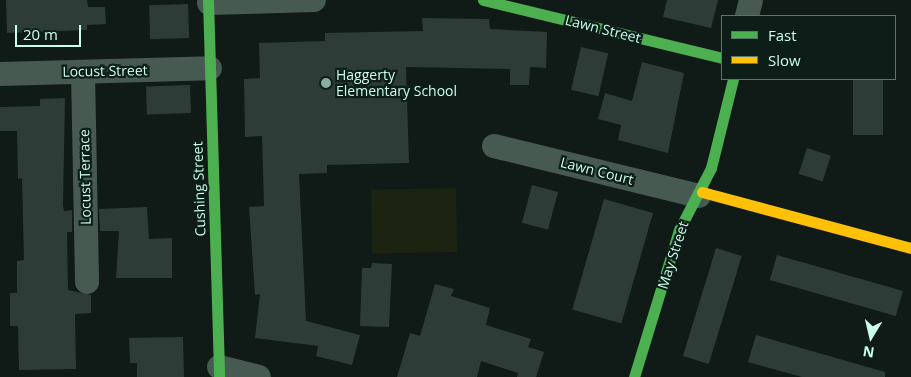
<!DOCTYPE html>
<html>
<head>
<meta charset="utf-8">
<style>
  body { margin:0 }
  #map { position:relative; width:911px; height:377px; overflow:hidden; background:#101a17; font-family:"Open Sans",sans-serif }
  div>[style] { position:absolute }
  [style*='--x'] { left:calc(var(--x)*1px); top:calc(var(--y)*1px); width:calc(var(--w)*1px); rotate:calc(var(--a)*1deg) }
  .green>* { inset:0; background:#1a2411; transform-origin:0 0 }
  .building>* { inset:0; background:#2e3c38; transform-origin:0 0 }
  .street>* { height:24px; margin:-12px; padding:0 12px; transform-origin:12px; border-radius:12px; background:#465a52 }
  .fast>* { height:11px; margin:-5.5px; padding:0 5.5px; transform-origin:5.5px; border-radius:5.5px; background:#4caf50 }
  .slow>* { height:11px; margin:-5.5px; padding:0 5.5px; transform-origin:5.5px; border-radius:5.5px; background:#ffc107 }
  .dots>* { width:14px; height:14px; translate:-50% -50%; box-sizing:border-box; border:2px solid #0d1d18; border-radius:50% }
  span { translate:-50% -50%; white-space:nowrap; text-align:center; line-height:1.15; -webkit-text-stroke:4.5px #0d1d18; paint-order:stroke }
  .street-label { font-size:14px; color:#cbfdeb }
  .poi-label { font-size:14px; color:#cbfdeb }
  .left { translate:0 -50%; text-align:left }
  .legend { position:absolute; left:721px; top:15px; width:175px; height:65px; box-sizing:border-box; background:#0d1d18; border:1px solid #59776c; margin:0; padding:6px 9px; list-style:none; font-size:15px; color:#cbfdeb }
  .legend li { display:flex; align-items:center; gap:10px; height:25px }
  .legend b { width:25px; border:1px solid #59776c }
  .north { position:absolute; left:846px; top:312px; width:50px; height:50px; -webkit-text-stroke:4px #0d1d18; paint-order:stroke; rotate:189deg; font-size:14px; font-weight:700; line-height:20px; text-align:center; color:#cbfdeb }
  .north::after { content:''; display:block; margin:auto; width:18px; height:22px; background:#cbfdeb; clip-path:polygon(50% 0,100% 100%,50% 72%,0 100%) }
  .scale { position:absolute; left:15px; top:25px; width:66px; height:22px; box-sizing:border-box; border:2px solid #cbfdeb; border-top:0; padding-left:6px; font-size:15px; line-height:18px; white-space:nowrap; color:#cbfdeb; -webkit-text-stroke:4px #0d1d18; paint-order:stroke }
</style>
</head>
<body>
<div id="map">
  <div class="green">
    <div style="left:456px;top:188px;width:64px;height:85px;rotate:89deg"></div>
  </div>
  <div class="building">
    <div style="clip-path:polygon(6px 0,87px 0,88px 7px,105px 7px,106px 24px,87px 25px,87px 30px,7px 33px)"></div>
    <div style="clip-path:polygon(667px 0,718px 0,711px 28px,663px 17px)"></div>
    <div style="left:188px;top:4px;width:34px;height:39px;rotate:88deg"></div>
    <div style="clip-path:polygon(422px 18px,489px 19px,490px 29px,547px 32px,546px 68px,530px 67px,529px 85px,510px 85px,510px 69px,406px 67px,409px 163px,327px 165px,327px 173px,299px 174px,306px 321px,360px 335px,352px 365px,316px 356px,318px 346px,255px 338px,260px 294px,255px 295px,249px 207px,264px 206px,262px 136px,245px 137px,244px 79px,260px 78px,259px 43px,325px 41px,325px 33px,423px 31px)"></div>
    <div style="left:581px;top:47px;width:28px;height:44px;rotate:13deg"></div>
    <div style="clip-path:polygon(642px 62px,684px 73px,668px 153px,618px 140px,621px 125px,598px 119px,605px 93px,632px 101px)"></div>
    <div style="left:853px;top:79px;width:30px;height:56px"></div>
    <div style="left:190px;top:85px;width:28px;height:44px;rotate:88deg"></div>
    <div style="clip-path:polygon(65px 98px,63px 205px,64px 211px,72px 210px,72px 232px,67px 232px,68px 290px,91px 295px,91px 313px,75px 314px,76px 369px,19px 370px,18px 326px,10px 326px,10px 293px,17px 293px,17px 261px,24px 260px,22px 178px,18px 179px,17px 131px,0 131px,0 107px,40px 106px,40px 99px)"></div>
    <div style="left:807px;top:148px;width:25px;height:27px;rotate:18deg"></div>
    <div style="left:532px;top:185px;width:27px;height:39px;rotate:15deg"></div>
    <div style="left:604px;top:199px;width:51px;height:115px;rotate:16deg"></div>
    <div style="clip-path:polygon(147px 207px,149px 239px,172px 238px,172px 278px,116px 278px,119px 231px,100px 231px,99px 209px)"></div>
    <div style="left:716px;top:248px;width:27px;height:113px;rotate:17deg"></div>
    <div style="left:777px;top:255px;width:131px;height:26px;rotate:16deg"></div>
    <div style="clip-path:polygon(372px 263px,392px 264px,389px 327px,360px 326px,362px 268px,371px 268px)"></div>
    <div style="clip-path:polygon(435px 284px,454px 289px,451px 296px,490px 308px,486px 325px,531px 339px,528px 347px,544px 352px,536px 377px,517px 377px,518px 373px,481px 361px,477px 377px,397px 377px,410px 333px,420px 336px)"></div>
    <div style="clip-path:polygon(756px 335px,885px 372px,885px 377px,802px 377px,748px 362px)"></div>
    <div style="clip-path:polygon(183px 337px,184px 377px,137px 377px,137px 363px,130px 363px,129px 338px)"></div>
  </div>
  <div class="street">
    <div style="--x:209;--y:3;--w:105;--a:-1.6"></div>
    <div style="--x:747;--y:16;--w:16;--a:-76"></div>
    <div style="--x:83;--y:72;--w:210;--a:88.9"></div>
    <div style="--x:0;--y:74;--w:210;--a:-1.6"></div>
    <div style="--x:494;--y:146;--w:211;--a:13.7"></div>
    <div style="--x:219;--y:367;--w:41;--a:14"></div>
  </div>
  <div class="fast">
    <div style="--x:208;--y:0;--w:377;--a:88.3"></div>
    <div style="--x:483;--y:0;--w:246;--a:13.6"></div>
    <div style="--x:634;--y:377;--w:154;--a:-73"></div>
    <div style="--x:679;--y:230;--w:70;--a:-62.7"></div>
    <div style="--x:711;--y:168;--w:92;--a:-76.1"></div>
  </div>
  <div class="slow">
    <div style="--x:702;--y:192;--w:216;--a:15"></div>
  </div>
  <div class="dots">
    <div style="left:326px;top:83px;background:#8aaea1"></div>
  </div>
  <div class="street-label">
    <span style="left:603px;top:29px;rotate:14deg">Lawn Street</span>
    <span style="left:105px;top:71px;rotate:-1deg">Locust Street</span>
    <span style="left:597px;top:171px;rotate:14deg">Lawn Court</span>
    <span style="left:85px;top:177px;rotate:-91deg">Locust Terrace</span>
    <span style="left:199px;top:189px;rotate:-92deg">Cushing Street</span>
    <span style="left:673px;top:255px;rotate:-72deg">May Street</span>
  </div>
  <div class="poi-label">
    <span class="left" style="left:336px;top:83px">Haggerty<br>Elementary School</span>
  </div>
  <ul class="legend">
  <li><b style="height:6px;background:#4caf50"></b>Fast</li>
  <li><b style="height:6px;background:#ffc107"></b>Slow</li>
  </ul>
  <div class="north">N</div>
  <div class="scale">20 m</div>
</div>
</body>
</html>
